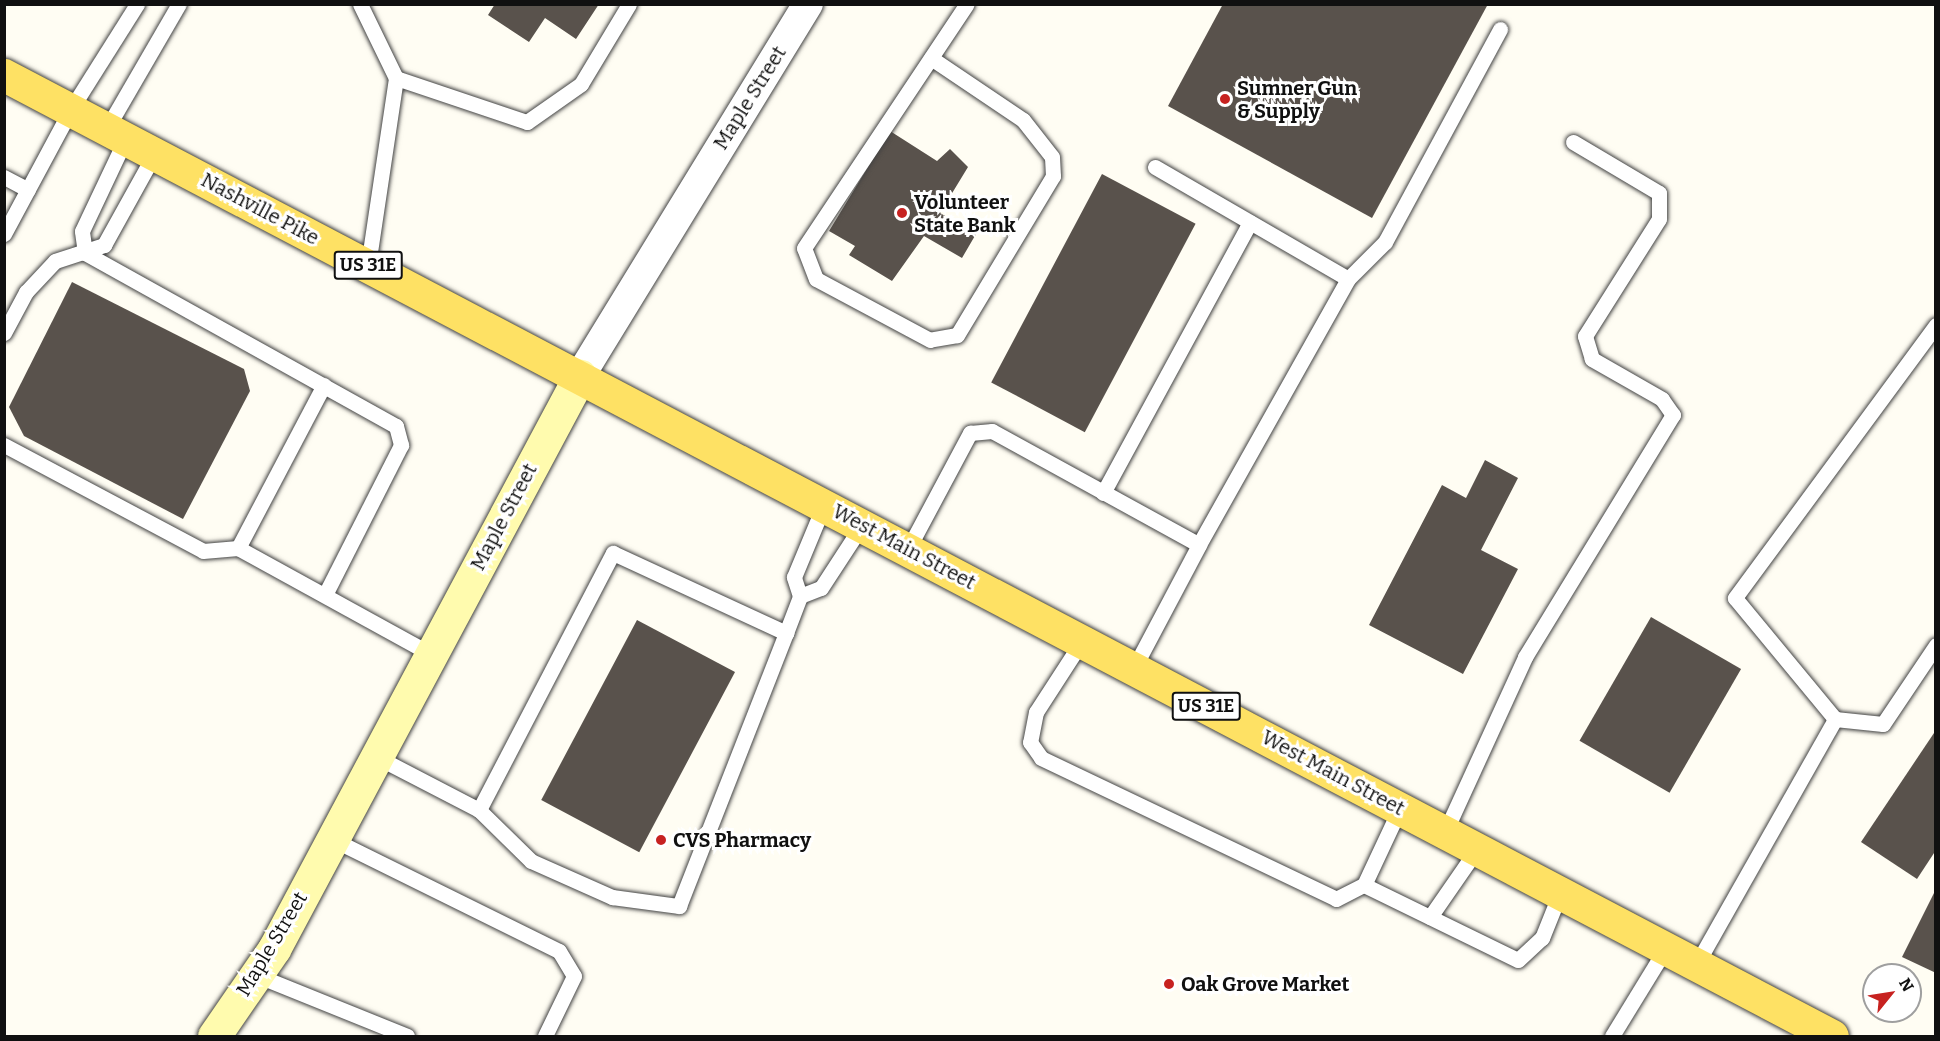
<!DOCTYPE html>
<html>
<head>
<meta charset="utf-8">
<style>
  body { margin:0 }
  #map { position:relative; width:1940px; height:1041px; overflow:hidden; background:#fffdf3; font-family:Bitter,serif }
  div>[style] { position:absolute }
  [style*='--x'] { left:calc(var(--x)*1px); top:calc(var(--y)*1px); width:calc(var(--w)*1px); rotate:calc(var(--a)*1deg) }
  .building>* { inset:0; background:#59524c; transform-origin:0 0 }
  .roads { filter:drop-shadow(0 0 2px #434343) drop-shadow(0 0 2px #434343) }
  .lane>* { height:15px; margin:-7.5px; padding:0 7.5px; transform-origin:7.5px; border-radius:7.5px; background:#fff }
  .street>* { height:30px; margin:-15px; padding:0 15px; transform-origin:15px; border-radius:15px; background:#fff }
  .secondary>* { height:33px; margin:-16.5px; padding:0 16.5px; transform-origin:16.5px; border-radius:16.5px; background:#fffbae }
  .primary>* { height:33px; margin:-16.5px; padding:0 16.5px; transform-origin:16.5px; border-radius:16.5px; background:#fee164 }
  .dots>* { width:16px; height:16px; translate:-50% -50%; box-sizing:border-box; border:3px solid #fff; border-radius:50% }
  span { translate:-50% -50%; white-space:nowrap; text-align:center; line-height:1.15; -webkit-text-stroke:6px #fff; paint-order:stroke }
  .shield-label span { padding:2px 4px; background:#fff; border:2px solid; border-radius:4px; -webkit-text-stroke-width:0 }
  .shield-label { font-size:18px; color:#101010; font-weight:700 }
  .poi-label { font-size:20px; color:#101010; font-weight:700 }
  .left { translate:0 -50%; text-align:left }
  .street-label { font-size:20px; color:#101010 }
  .frame { position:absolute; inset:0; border:6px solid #101010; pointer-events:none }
  .north { position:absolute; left:1862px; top:963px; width:60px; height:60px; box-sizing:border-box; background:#fff; border:2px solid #9f9f9f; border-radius:50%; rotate:60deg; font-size:16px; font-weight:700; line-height:24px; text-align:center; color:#101010 }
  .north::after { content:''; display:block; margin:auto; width:21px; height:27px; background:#c72220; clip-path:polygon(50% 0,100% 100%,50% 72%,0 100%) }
</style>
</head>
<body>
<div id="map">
  <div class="building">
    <div style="clip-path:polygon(495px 4px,599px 4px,576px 39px,545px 18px,529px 42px,488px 15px)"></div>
    <div style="clip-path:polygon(1223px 4px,1488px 4px,1372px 218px,1168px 106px)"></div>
    <div style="clip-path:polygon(890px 131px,937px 161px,950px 149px,968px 167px,940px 213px,976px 234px,962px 258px,924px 236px,892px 281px,849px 255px,855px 246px,829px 231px)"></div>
    <div style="left:1102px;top:174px;width:106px;height:236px;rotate:28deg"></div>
    <div style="clip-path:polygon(72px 282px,244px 369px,250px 391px,183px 519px,24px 436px,9px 407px)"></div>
    <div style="clip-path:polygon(1485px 460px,1518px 478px,1481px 550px,1518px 569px,1463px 674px,1369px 625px,1442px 485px,1466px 498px)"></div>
    <div style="left:1651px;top:617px;width:104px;height:143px;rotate:30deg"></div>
    <div style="left:637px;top:620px;width:111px;height:204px;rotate:28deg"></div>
    <div style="clip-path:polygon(1936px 730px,1936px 850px,1917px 879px,1861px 842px)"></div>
    <div style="clip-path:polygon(1936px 889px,1936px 973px,1902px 957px)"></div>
  </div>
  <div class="roads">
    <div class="lane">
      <div style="--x:360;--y:4;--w:82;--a:64.1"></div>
      <div style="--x:396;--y:78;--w:189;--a:98.5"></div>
      <div style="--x:931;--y:58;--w:111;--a:34"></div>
      <div style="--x:1023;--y:120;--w:47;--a:51.9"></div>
      <div style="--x:1052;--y:157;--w:19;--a:87"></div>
      <div style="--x:1053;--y:176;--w:186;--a:121.1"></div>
      <div style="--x:957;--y:335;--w:27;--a:170"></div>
      <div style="--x:930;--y:340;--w:129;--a:-151.8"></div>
      <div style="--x:816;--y:279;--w:33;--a:-111"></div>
      <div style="--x:804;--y:248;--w:293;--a:-56.3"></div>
      <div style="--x:396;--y:78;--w:138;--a:18.6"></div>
      <div style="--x:527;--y:122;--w:66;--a:-35.1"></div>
      <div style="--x:581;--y:84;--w:93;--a:-59"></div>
      <div style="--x:107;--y:128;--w:143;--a:-59.9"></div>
      <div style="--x:1155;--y:167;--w:223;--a:30.1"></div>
      <div style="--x:1348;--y:279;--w:305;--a:119.3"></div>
      <div style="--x:4;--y:177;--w:27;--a:28"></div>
      <div style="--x:4;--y:234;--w:142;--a:-61.8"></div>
      <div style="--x:71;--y:109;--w:124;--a:-57.8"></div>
      <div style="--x:85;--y:253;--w:356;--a:29.1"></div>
      <div style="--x:396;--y:426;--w:20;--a:75"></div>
      <div style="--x:401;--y:445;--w:168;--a:116.9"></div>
      <div style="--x:85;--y:253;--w:22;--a:-98"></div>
      <div style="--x:82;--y:231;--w:103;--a:-64.7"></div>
      <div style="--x:1348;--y:279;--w:52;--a:-45"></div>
      <div style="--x:1385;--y:242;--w:242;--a:-61.6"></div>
      <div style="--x:1936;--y:325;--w:339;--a:126.4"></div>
      <div style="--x:1735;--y:598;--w:157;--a:50.4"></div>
      <div style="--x:1835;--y:719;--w:48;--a:5.9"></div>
      <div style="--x:1883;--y:724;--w:95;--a:-56.1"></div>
      <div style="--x:4;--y:333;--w:47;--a:-61.8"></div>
      <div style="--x:26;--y:292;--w:42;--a:-46.9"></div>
      <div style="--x:55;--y:261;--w:52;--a:-18.1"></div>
      <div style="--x:104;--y:245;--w:105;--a:-61"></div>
      <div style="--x:4;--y:445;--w:225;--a:28"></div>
      <div style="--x:203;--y:551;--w:35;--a:-5"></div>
      <div style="--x:238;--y:548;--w:220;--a:28.8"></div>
      <div style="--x:1103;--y:493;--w:308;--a:-61.5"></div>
      <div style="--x:238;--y:548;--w:184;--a:-62.2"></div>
      <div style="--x:908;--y:549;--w:132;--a:-61.9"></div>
      <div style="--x:970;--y:433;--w:22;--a:-5"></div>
      <div style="--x:992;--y:431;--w:236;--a:28.8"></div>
      <div style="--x:1199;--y:545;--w:139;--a:117.9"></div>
      <div style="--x:800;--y:596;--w:22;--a:-21"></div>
      <div style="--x:821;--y:588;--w:75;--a:-56.9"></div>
      <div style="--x:1082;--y:641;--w:85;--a:122.9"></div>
      <div style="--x:1036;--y:712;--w:31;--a:101"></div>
      <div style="--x:1030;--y:742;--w:19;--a:55"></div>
      <div style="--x:1041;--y:758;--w:327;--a:25.5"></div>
      <div style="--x:1336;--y:899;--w:31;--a:-27"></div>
      <div style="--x:1364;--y:885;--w:85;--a:-64.9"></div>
      <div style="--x:375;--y:756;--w:117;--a:27.4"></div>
      <div style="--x:479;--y:810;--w:73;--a:44.4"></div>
      <div style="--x:531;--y:861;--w:89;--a:24"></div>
      <div style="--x:612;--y:897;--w:68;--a:7.7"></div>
      <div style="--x:679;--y:906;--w:293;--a:-68.6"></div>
      <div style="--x:479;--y:810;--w:290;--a:-62.5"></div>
      <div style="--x:613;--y:553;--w:191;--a:24.8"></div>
      <div style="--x:786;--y:633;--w:40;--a:-69"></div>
      <div style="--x:800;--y:596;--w:20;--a:-108"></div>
      <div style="--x:794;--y:577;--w:78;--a:-67.4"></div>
      <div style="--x:1445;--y:832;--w:192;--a:-65.4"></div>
      <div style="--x:1525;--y:657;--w:284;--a:-58.6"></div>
      <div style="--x:1673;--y:415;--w:19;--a:-125"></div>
      <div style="--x:1662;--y:399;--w:81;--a:-150.3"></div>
      <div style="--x:1592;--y:359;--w:24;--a:-107"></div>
      <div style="--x:1585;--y:336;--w:138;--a:-57.7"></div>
      <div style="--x:1659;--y:219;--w:26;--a:-90"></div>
      <div style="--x:1659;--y:193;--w:100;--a:-149.3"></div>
      <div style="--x:332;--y:839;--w:253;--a:26.3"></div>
      <div style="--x:559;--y:951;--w:29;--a:59"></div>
      <div style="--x:574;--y:976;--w:67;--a:115.8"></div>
      <div style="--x:1364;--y:885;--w:171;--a:26"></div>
      <div style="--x:1518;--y:960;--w:33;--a:-43"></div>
      <div style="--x:1542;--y:938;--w:48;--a:-68.2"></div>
      <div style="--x:1430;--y:917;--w:83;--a:-55.3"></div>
      <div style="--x:1696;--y:965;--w:283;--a:-60.5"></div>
      <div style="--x:256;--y:975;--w:163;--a:22"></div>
      <div style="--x:1612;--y:1036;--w:103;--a:-58.5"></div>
    </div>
    <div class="street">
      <div style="--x:580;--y:376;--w:436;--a:-58.5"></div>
    </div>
    <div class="secondary">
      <div style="--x:214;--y:1036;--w:106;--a:-55.4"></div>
      <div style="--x:274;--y:949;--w:650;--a:-61.9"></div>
    </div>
    <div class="primary">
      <div style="--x:4;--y:75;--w:2065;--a:27.73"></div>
    </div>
  </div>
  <div class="dots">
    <div style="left:1225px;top:99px;background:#c72220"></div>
    <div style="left:902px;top:213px;background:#c72220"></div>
    <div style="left:661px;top:840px;background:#c72220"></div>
    <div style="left:1169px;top:984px;background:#c72220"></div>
  </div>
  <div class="shield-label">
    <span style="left:368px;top:265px">US 31E</span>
    <span style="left:1206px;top:706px">US 31E</span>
  </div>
  <div class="poi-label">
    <span class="left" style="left:1237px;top:100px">Sumner Gun<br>&amp; Supply</span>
    <span class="left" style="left:914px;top:214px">Volunteer<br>State Bank</span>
    <span class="left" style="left:673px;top:840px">CVS Pharmacy</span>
    <span class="left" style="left:1181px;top:984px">Oak Grove Market</span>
  </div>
  <div class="street-label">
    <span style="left:750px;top:98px;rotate:-58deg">Maple Street</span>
    <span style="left:260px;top:209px;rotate:28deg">Nashville Pike</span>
    <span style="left:504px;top:517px;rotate:-62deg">Maple Street</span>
    <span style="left:904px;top:547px;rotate:28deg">West Main Street</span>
    <span style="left:1333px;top:773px;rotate:28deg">West Main Street</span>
    <span style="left:272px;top:944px;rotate:-59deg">Maple Street</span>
  </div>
  <div class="frame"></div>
  <div class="north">N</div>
</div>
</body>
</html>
